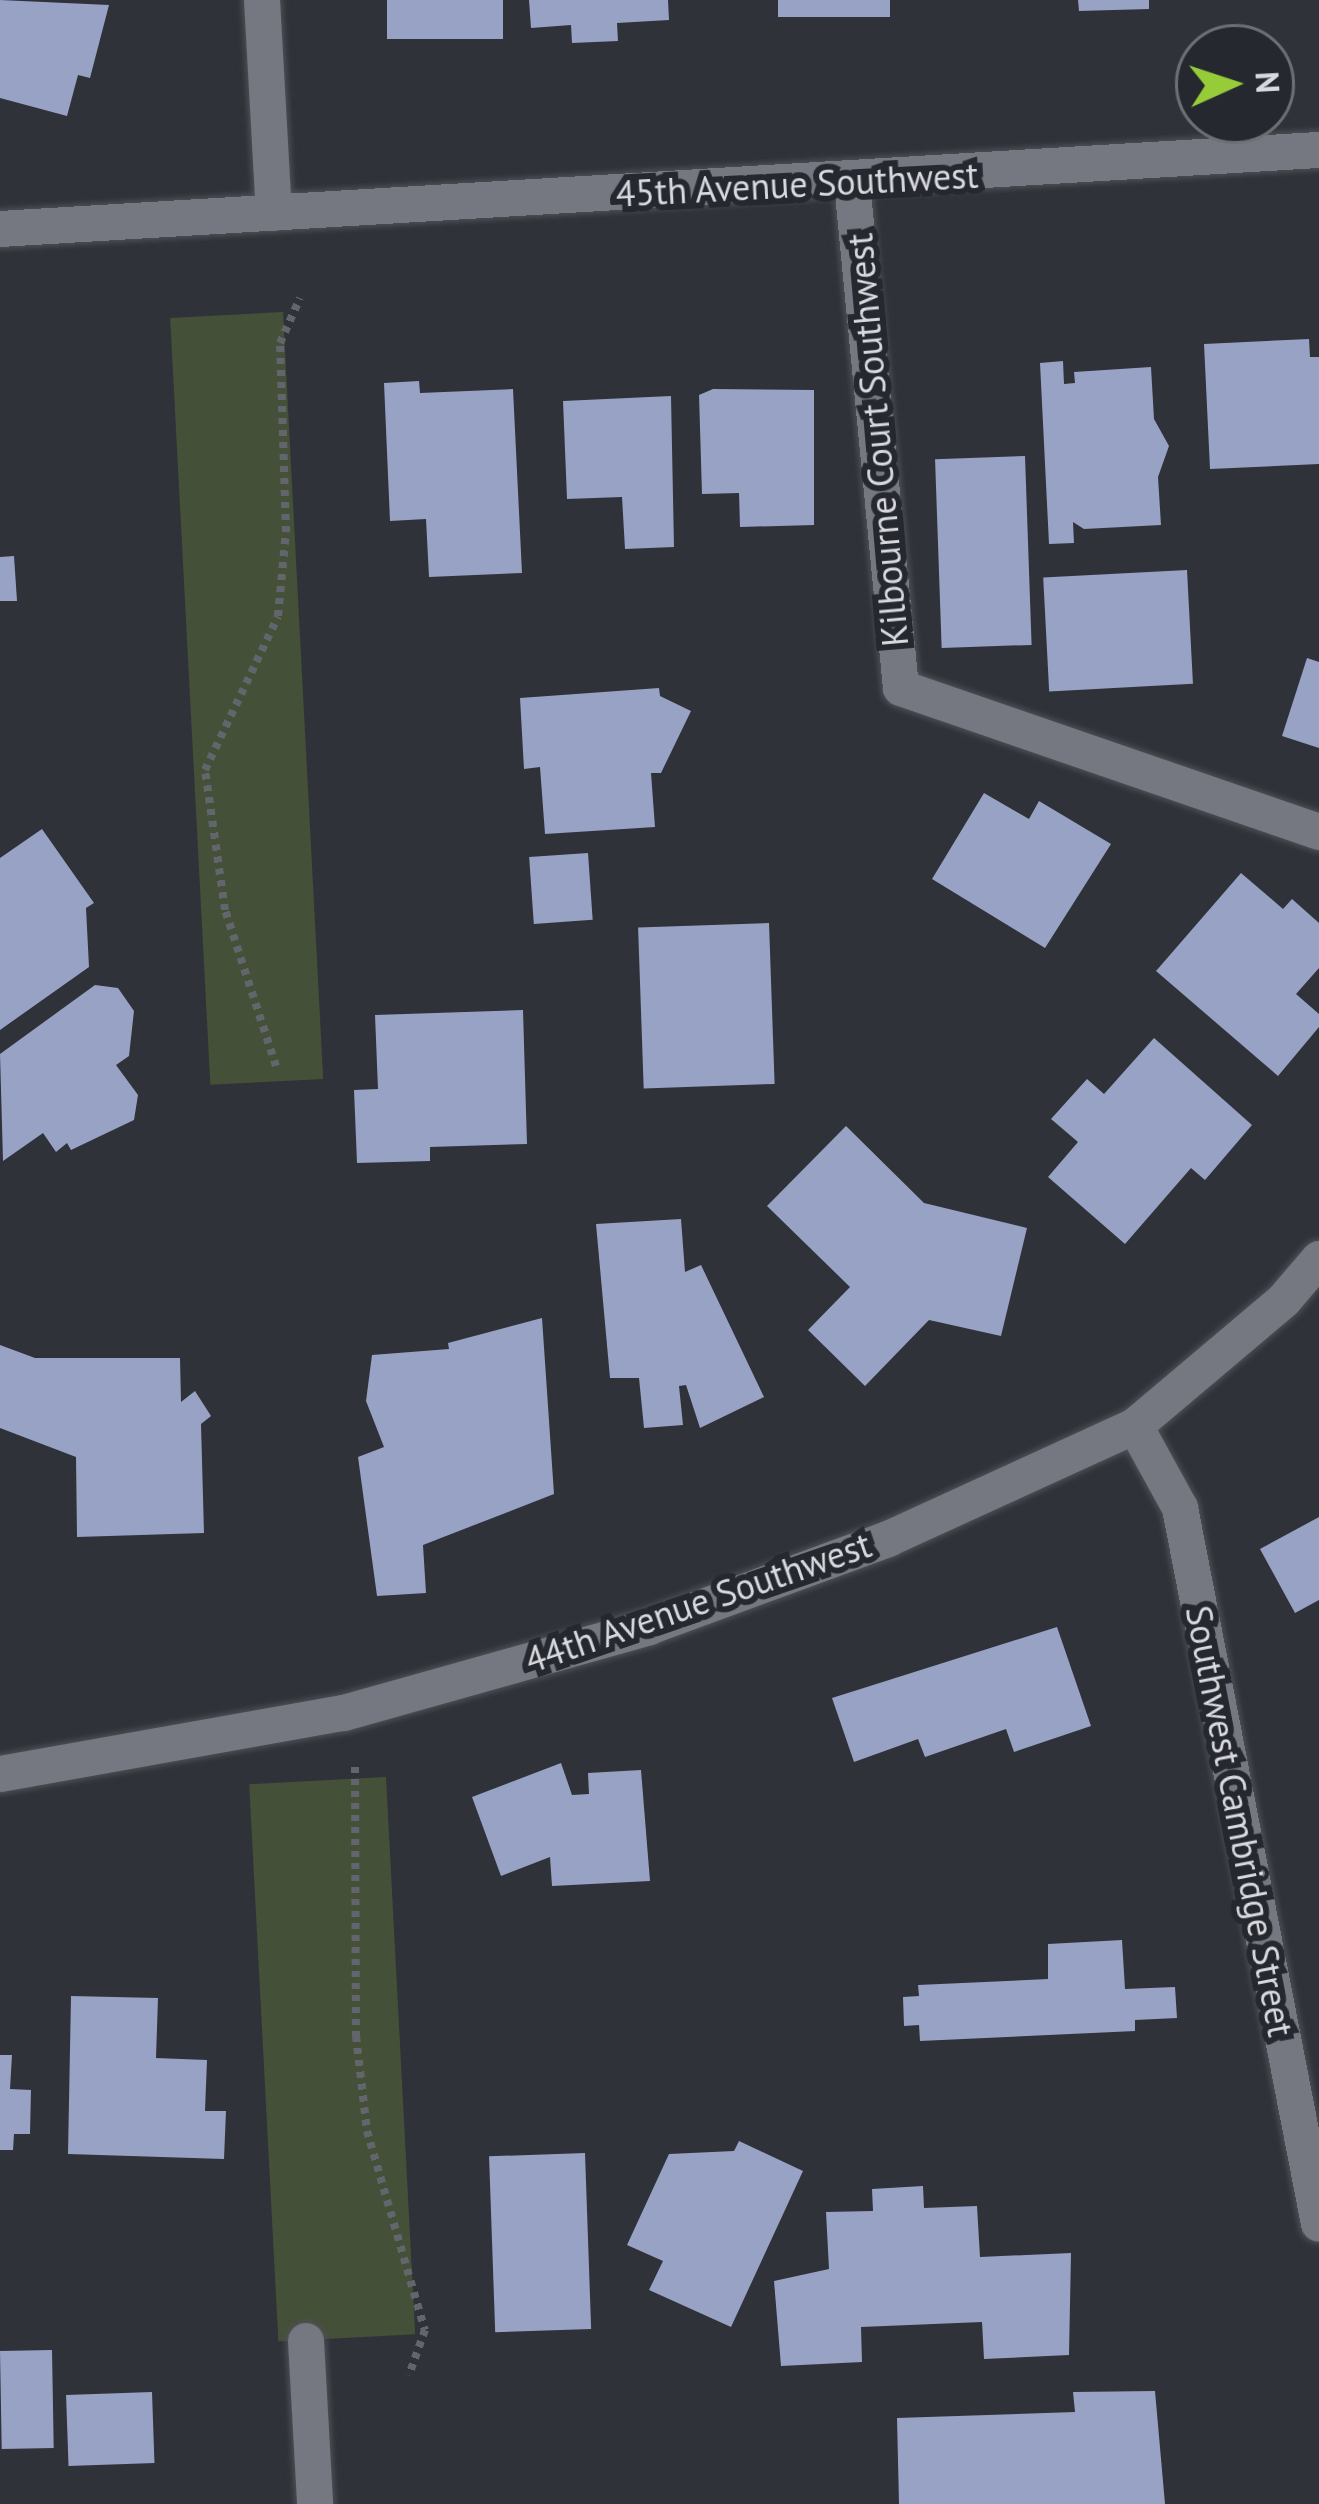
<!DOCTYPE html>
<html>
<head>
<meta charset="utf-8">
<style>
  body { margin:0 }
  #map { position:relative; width:1319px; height:2504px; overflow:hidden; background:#303239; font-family:"PT Sans",sans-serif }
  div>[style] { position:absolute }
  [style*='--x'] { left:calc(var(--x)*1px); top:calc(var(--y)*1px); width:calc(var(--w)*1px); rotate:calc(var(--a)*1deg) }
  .green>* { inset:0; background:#455038; transform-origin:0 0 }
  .building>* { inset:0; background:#97a2c5; transform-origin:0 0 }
  .path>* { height:8px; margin-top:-4px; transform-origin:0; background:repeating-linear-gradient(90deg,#63656c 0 6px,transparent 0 12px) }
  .roads { filter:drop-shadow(0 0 3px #4e5056) drop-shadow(0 0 3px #4e5056) }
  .minor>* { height:36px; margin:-18px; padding:0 18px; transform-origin:18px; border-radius:18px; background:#757880 }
  .tertiary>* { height:36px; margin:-18px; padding:0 18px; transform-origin:18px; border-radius:18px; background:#757880 }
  span { translate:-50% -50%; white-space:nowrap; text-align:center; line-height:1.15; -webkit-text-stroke:12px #26282f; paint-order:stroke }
  .street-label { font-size:36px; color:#d8dadf }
  .north { position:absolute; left:1175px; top:24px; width:120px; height:120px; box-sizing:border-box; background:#26282f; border:3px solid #6d6f75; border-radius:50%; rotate:87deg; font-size:33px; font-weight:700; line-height:48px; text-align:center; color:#d8dadf }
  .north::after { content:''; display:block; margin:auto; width:42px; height:54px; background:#97cc39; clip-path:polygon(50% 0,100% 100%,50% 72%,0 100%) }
</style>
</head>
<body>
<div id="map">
  <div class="green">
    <div style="left:283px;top:312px;width:768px;height:113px;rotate:87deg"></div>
    <div style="left:386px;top:1777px;width:558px;height:137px;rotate:87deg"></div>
  </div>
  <div class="building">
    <div style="clip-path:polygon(0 0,109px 5px,90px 78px,78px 75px,67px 116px,0 98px)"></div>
    <div style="left:387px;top:0;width:116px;height:39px"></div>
    <div style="clip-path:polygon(529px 0,668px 0,669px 20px,617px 23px,618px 41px,572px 43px,571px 25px,531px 28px)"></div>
    <div style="left:778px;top:0;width:112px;height:17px"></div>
    <div style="clip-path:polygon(1078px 0,1149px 0,1149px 9px,1079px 11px)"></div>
    <div style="clip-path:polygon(1309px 339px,1310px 357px,1319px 357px,1319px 464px,1210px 469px,1204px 344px)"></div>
    <div style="clip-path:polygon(1063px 361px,1064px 384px,1075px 383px,1074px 372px,1151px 367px,1154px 419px,1169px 446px,1158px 477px,1161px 525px,1084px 529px,1073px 522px,1074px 543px,1049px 544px,1040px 363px)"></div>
    <div style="clip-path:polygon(419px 381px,420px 393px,513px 389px,522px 573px,429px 577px,426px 519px,390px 521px,384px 383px)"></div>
    <div style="clip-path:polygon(713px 389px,814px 390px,814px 525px,740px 527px,739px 493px,702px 494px,699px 395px)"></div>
    <div style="clip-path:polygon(671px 396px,674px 547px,625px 549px,622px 497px,567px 499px,563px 401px)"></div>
    <div style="left:1025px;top:456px;width:189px;height:90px;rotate:88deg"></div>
    <div style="clip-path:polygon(14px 556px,17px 601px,0 601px,0 557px)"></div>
    <div style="left:1187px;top:570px;width:114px;height:144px;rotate:87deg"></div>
    <div style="clip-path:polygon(1307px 658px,1319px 662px,1319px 748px,1282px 736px)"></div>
    <div style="clip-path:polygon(659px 688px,660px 696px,691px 711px,661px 773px,651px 773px,655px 827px,545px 834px,540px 767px,524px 769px,520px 698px)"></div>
    <div style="clip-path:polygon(984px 793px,1029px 819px,1039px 801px,1111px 844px,1045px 948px,932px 879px)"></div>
    <div style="clip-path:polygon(42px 829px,94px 903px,86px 908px,89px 967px,0 1030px,0 858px)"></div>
    <div style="left:588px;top:853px;width:67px;height:59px;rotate:86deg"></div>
    <div style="clip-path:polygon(1241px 873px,1283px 909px,1292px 899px,1319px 923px,1319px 968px,1296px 994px,1319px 1014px,1319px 1027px,1278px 1076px,1156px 971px)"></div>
    <div style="left:769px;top:923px;width:161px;height:131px;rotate:88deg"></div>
    <div style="clip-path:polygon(95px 985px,118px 988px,134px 1011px,129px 1056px,116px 1065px,138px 1095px,134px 1120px,71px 1150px,67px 1143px,56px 1152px,43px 1133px,3px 1161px,0 1054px)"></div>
    <div style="clip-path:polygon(523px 1010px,527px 1144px,430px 1147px,430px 1161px,357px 1163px,354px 1090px,378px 1089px,375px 1015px)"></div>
    <div style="clip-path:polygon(1154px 1038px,1252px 1125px,1205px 1180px,1191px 1168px,1125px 1244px,1048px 1177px,1078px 1142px,1051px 1119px,1087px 1079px,1104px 1094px)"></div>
    <div style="clip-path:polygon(846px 1126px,924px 1203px,1027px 1228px,1001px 1336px,929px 1320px,865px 1386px,808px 1330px,850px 1287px,767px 1206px)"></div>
    <div style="clip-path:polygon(681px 1219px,685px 1272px,701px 1265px,764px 1397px,700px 1428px,686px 1385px,679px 1386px,683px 1425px,644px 1428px,639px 1378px,610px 1378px,596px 1224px)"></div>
    <div style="clip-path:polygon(542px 1318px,554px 1494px,423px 1545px,426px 1593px,377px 1596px,358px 1457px,384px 1447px,366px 1401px,372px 1355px,449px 1349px,448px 1343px)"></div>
    <div style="clip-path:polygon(0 1345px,35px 1358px,180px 1358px,181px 1402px,195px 1391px,211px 1416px,201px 1424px,204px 1533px,77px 1537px,76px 1457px,0 1428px)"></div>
    <div style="clip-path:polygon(1319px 1517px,1319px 1600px,1295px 1613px,1260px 1549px)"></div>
    <div style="clip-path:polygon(1057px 1627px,1091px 1726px,1014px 1752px,1006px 1729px,925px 1757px,918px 1739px,854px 1762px,832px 1698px)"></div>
    <div style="clip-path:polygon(561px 1763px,572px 1795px,589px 1794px,588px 1773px,641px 1770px,650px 1881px,552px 1886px,550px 1857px,501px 1876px,472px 1797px)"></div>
    <div style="clip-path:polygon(1122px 1940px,1125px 1989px,1175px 1987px,1177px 2018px,1135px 2020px,1135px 2031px,920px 2041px,919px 2025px,904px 2026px,903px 1997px,919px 1996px,918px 1985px,1048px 1979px,1048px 1944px)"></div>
    <div style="clip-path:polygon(71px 1996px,158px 1998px,156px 2058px,207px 2060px,205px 2111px,226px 2111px,224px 2159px,68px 2154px)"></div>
    <div style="clip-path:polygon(0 2055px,12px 2055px,10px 2089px,31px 2090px,30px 2134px,14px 2134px,13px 2150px,0 2150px)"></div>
    <div style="clip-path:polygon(739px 2141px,803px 2171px,731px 2327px,649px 2290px,663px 2261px,627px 2245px,669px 2154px,734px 2151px)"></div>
    <div style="left:585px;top:2153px;width:176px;height:96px;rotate:88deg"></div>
    <div style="clip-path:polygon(923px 2186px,924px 2208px,977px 2206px,980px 2257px,1071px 2253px,1069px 2355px,984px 2359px,982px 2322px,861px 2327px,862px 2362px,781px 2366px,774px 2281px,829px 2269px,826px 2212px,873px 2211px,872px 2189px)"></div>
    <div style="left:52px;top:2350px;width:98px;height:52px;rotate:89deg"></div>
    <div style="clip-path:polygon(1155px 2391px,1165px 2504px,899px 2504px,897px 2418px,1075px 2412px,1073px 2392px)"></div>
    <div style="left:152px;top:2392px;width:71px;height:86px;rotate:88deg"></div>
  </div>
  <div class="path">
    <div style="--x:276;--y:1066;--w:164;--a:-108.1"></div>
    <div style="--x:225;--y:910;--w:141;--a:-98.1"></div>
    <div style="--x:205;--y:770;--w:170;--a:-64.6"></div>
    <div style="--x:278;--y:616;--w:84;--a:-84.6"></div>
    <div style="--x:286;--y:532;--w:189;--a:-91.8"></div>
    <div style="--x:280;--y:343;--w:49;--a:-66"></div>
    <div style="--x:355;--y:1767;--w:269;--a:89.8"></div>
    <div style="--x:356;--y:2036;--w:96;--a:83.4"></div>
    <div style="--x:367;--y:2131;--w:207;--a:73.8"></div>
    <div style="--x:425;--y:2330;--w:48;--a:109.6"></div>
  </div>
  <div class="roads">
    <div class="minor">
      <div style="--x:262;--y:0;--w:213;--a:86.8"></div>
      <div style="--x:852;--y:183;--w:507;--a:84.46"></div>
      <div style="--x:901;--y:688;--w:442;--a:19"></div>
      <div style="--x:1135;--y:1426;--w:94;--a:61.2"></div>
      <div style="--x:1180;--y:1508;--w:729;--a:79.01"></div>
      <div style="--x:0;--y:1774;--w:349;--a:-10.1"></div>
      <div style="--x:344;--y:1713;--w:317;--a:-15.7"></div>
      <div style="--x:649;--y:1627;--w:255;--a:-20.2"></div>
      <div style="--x:888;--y:1539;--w:272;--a:-24.6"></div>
      <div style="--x:1135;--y:1426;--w:195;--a:-40.2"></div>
      <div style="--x:1284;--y:1300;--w:54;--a:-49.5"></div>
      <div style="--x:306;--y:2341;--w:163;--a:86.8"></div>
    </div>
    <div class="tertiary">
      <div style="--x:0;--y:229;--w:1321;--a:-3.43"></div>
    </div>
  </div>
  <div class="street-label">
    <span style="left:797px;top:184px;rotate:-3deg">45th Avenue Southwest</span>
    <span style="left:877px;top:440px;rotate:-95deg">Kilbourne Court Southwest</span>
    <span style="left:698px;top:1602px;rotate:-19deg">44th Avenue Southwest</span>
    <span style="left:1240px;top:1821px;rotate:79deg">Southwest Cambridge Street</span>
  </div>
  <div class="north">N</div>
</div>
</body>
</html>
